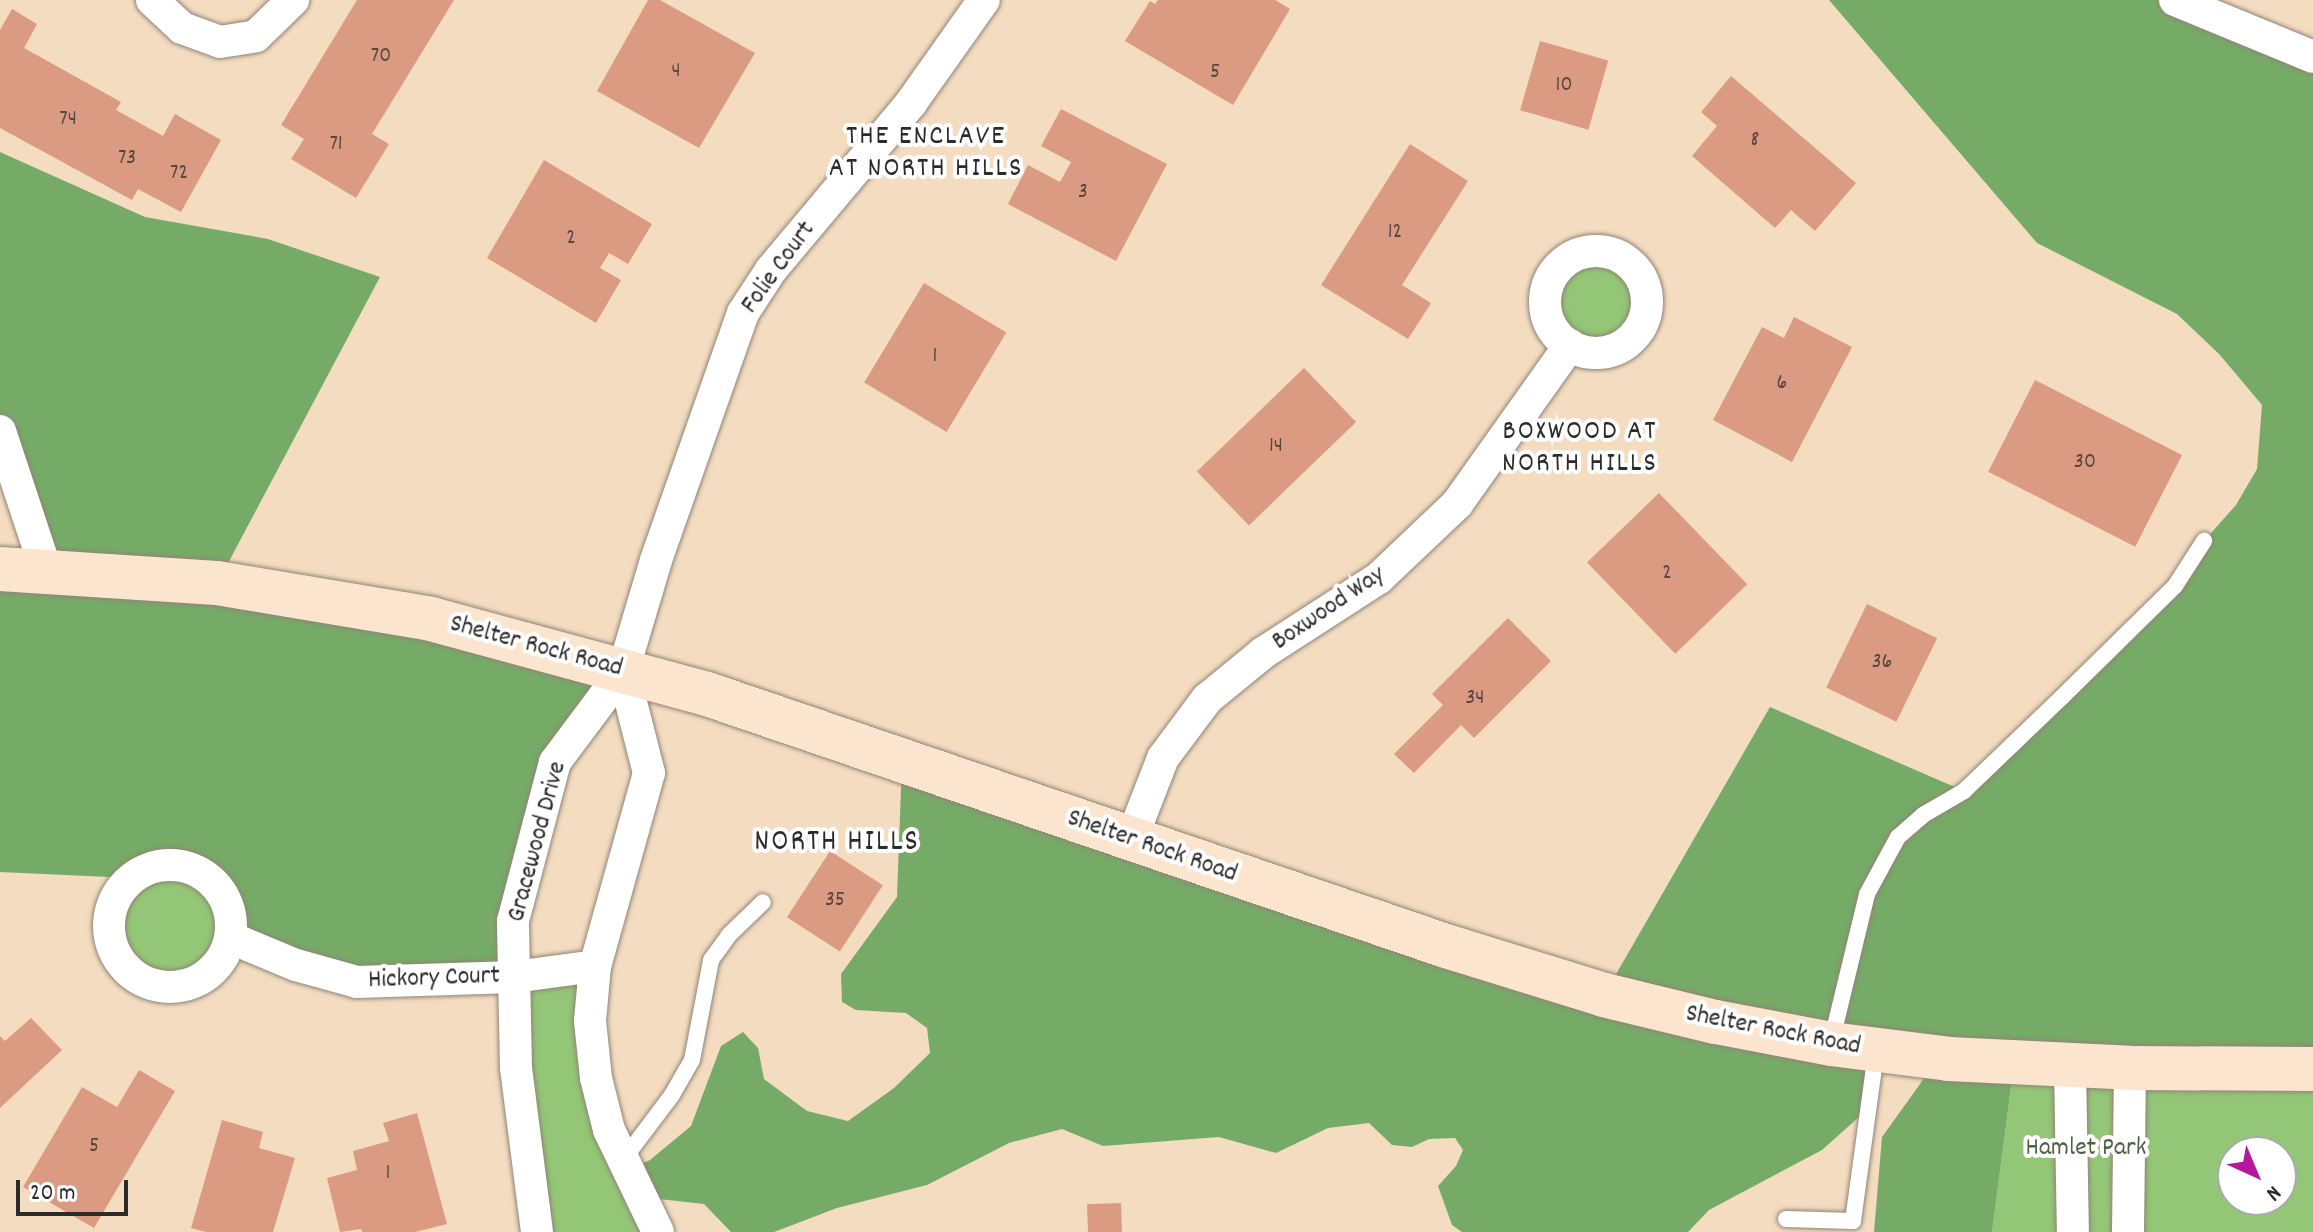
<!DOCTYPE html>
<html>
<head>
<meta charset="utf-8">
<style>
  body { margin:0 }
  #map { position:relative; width:2313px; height:1232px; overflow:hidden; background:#f4dcc1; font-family:Dekko,sans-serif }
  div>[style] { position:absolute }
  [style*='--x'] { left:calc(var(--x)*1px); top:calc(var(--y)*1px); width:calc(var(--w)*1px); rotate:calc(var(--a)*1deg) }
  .green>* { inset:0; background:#93c676 }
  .round { border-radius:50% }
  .forest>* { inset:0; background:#76ab67 }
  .building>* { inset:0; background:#db9a82; transform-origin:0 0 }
  .roads { filter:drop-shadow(0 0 2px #908476) drop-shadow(0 0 2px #908476) }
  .service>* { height:16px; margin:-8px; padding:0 8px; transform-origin:8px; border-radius:8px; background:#fff }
  .minor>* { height:32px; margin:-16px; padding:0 16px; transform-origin:16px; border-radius:16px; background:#fff }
  .minor>.ring { margin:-16px; padding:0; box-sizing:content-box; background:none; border:32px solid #fff; border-radius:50% }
  .secondary>* { height:44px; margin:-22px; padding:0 22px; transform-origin:22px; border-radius:22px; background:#fce5cf }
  span { translate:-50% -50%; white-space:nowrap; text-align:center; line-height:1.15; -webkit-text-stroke:8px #fff; paint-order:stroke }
  .number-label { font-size:22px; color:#574741 }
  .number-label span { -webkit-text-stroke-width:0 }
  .street-label { font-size:26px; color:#2b2b2b }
  .park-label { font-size:26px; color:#4f6145 }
  .neighbourhood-label { font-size:28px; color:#2b2b2b; letter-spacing:2px }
  .quarter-label { font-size:30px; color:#2b2b2b; letter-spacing:2px }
  .north { position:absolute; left:2217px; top:1136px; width:80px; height:80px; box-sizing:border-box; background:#fff; border:2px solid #aaa; border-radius:50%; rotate:136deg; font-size:22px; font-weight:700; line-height:32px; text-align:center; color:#2b2b2b }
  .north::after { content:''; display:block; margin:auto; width:28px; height:36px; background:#b5179e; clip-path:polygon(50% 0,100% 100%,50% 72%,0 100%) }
  .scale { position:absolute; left:16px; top:1180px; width:112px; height:36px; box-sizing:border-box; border:4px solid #2b2b2b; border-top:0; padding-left:10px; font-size:24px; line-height:28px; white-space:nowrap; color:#2b2b2b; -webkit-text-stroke:6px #fff; paint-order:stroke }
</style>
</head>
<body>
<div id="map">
  <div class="green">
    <div class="round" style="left:1547px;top:252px;width:100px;height:100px"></div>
    <div class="round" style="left:109px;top:865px;width:122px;height:122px"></div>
    <div style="clip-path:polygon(595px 966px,590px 1021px,658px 1232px,537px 1232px,514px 977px)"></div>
    <div style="clip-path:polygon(evenodd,2014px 1064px,2313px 1067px,2313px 1232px,1992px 1232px,2014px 1064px,2233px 1152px,2281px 1152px,2281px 1200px,2233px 1200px,2233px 1152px)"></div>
  </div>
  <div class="forest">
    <div style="clip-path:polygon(1829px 0,2175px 0,2313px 57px,2313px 1069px,2014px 1064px,1992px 1232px,1874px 1232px,1882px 1137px,1938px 1059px,1877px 1051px,1869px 1108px,1822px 1150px,1709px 1210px,1688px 1232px,1462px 1232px,1452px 1225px,1438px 1186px,1456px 1166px,1463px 1150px,1455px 1138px,1429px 1139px,1412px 1147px,1392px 1145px,1369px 1123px,1328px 1128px,1276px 1153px,1219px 1137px,1103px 1146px,1062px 1129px,1009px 1143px,927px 1185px,837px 1208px,774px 1232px,731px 1232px,704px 1204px,641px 1197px,628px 1170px,650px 1160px,691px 1126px,721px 1046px,743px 1032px,758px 1048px,764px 1079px,807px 1111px,848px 1121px,894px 1088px,930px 1053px,927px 1028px,906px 1013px,856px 1010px,842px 1002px,841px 974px,897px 897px,902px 762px,1604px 995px,1770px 707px,1964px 791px,2175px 586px,2204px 541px,2236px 505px,2257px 469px,2262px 405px,2220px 355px,2177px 314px,2037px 243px)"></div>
    <div style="clip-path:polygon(0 152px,145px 217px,268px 239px,380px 277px,218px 582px,623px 671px,555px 762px,514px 977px,357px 982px,231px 938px,231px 916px,224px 896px,211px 879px,193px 868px,172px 864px,150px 867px,131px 878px,0 872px,0 569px,45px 570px,0 431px)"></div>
  </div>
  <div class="building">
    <div style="clip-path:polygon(357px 0,454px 0,372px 134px,389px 144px,356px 198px,291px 159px,304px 139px,281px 125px)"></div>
    <div style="clip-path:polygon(648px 0,660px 0,755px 53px,699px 148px,597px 91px)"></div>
    <div style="clip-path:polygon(1158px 0,1275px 0,1290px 9px,1233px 105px,1125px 41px,1150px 1px,1155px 4px)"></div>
    <div style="clip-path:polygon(12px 9px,37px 24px,24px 48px,121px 102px,116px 110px,163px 136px,175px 114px,221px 140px,181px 212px,138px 189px,132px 200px,0 128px,0 30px)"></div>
    <div style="left:1540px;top:41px;width:71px;height:72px;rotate:16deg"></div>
    <div style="clip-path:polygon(1731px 76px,1856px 183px,1815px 231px,1791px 210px,1775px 228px,1692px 156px,1717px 126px,1701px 112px)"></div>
    <div style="clip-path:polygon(1061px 109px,1167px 164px,1116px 261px,1008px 204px,1028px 165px,1060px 182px,1071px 162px,1041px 146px)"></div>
    <div style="clip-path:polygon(1410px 144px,1468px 181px,1402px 285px,1431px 303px,1408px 339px,1321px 285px)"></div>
    <div style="clip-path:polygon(544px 160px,652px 224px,628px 264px,609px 253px,600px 268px,621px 280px,596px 323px,487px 258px)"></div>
    <div style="left:924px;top:283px;width:96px;height:116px;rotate:31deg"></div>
    <div style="clip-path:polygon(1794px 317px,1852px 347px,1792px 462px,1713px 420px,1762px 327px,1784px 338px)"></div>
    <div style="left:1304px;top:368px;width:75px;height:149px;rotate:46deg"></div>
    <div style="left:2035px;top:380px;width:165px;height:103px;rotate:27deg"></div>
    <div style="left:1659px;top:493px;width:127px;height:100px;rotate:46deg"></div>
    <div style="left:1867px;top:604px;width:78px;height:93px;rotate:26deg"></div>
    <div style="clip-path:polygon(1508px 618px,1551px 661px,1474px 738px,1461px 725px,1414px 773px,1394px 754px,1443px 705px,1432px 694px)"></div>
    <div style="left:830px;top:851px;width:63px;height:79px;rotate:33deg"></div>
    <div style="clip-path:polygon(31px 1018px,62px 1050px,0 1108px,0 1036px,5px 1041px)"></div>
    <div style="clip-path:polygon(139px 1070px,175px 1091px,94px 1228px,23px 1187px,82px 1087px,117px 1107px)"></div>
    <div style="clip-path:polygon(417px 1113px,447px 1224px,415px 1232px,362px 1232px,361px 1229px,340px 1232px,327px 1178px,357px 1170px,353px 1151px,389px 1141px,383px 1123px)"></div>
    <div style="clip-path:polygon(222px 1120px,263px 1132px,259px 1148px,295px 1158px,273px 1232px,206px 1232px,191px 1228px)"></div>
    <div style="left:1121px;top:1203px;width:29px;height:34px;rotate:88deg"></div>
  </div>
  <div class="roads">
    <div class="service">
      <div style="--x:1831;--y:1043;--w:153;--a:-76.4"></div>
      <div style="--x:1867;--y:894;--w:65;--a:-61.5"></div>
      <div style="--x:1898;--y:837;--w:33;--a:-41"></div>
      <div style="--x:1923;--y:815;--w:48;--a:-30.3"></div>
      <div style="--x:1964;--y:791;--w:134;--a:-43.8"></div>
      <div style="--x:2061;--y:698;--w:160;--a:-44.5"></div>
      <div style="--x:2175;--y:586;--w:54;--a:-57.2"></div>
      <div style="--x:623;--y:1160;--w:81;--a:-53"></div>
      <div style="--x:672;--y:1095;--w:40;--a:-60.3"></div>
      <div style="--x:692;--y:1060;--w:102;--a:-79.2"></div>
      <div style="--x:711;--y:960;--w:31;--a:-54"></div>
      <div style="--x:729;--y:935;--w:47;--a:-44.1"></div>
      <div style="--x:1786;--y:1219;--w:67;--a:1.7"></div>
      <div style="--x:1853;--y:1221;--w:171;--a:-82.2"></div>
    </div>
    <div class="minor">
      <div style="--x:152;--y:0;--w:41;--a:43"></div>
      <div style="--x:182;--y:28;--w:40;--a:20.2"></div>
      <div style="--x:220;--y:42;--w:36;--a:-9"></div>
      <div style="--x:256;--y:36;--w:52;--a:-44.2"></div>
      <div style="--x:2175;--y:0;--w:149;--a:22.4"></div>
      <div class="ring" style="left:1545px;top:251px;width:70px;height:70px"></div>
      <div style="--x:0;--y:431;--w:146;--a:71.7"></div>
      <div style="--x:623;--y:671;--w:105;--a:75.7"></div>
      <div style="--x:649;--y:773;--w:200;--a:105.6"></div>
      <div style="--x:595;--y:966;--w:55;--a:95.2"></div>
      <div style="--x:590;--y:1021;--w:57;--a:84"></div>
      <div style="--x:596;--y:1078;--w:54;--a:76"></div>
      <div style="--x:609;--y:1130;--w:113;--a:64.3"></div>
      <div style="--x:1131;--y:840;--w:88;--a:-68.7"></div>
      <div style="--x:1163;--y:758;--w:74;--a:-53.3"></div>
      <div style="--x:1207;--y:699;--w:72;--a:-39.4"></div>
      <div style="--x:1263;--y:653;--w:138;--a:-32.9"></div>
      <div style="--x:1379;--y:578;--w:108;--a:-43.5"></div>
      <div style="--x:1457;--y:504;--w:195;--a:-54.6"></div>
      <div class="ring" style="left:109px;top:865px;width:90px;height:90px"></div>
      <div style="--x:231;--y:938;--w:70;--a:22.6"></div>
      <div style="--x:296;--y:965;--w:63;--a:15.6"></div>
      <div style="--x:357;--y:982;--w:157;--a:-1.8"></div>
      <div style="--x:514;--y:977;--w:82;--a:-7.7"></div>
      <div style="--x:2070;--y:1066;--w:166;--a:89"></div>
      <div style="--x:537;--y:1232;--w:165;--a:-97.3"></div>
      <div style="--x:516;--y:1068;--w:147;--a:-91.2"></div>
      <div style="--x:513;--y:921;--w:164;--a:-75.2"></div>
      <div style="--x:555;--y:762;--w:114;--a:-53.2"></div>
      <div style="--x:623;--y:671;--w:116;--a:-73.4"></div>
      <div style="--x:656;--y:560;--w:262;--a:-70.6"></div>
      <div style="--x:743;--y:313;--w:51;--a:-56.9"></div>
      <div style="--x:771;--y:270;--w:218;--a:-50"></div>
      <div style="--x:911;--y:103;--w:126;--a:-54.7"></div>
      <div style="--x:2128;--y:1232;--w:164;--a:-89.3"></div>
    </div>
    <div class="secondary">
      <div style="--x:0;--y:569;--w:217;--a:3.7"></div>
      <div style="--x:217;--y:583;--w:217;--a:9.5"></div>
      <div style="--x:431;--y:619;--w:286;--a:15.2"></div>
      <div style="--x:707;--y:694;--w:781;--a:18.83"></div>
      <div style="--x:1446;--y:946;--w:165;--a:17.2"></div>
      <div style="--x:1604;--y:995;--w:115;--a:13.6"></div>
      <div style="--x:1716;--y:1022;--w:117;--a:10.8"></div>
      <div style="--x:1831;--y:1044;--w:119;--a:7.2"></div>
      <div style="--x:1949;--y:1059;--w:181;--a:2.8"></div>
      <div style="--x:2130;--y:1068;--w:183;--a:0.3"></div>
    </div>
  </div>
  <div class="number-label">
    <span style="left:381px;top:57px">70</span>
    <span style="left:676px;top:72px">4</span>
    <span style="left:1215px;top:73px">5</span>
    <span style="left:1564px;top:86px">10</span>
    <span style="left:68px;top:120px">74</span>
    <span style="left:1755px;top:141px">8</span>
    <span style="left:336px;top:145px">71</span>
    <span style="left:127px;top:159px">73</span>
    <span style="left:179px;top:174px">72</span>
    <span style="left:1083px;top:193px">3</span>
    <span style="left:1395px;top:233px">12</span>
    <span style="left:571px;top:239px">2</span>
    <span style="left:935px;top:357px">1</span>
    <span style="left:1782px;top:384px">6</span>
    <span style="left:1276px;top:447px">14</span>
    <span style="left:2085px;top:463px">30</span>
    <span style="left:1667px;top:574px">2</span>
    <span style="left:1882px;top:663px">36</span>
    <span style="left:1475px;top:699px">34</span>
    <span style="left:835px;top:901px">35</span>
    <span style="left:94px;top:1147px">5</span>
    <span style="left:388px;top:1174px">1</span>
  </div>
  <div class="street-label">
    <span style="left:779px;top:268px;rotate:-54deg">Folie Court</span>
    <span style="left:1329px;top:609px;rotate:-34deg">Boxwood Way</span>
    <span style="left:536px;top:647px;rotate:15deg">Shelter Rock Road</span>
    <span style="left:538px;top:842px;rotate:-75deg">Gracewood Drive</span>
    <span style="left:1152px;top:847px;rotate:19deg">Shelter Rock Road</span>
    <span style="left:434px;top:979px;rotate:-2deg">Hickory Court</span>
    <span style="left:1773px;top:1031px;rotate:11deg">Shelter Rock Road</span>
  </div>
  <div class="park-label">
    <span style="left:2086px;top:1149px">Hamlet Park</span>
  </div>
  <div class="neighbourhood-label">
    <span style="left:926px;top:154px">THE ENCLAVE<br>AT NORTH HILLS</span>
    <span style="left:1580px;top:449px">BOXWOOD AT<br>NORTH HILLS</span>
  </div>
  <div class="quarter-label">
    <span style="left:837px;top:844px">NORTH HILLS</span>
  </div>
  <div class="north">N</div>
  <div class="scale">20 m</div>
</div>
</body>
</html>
